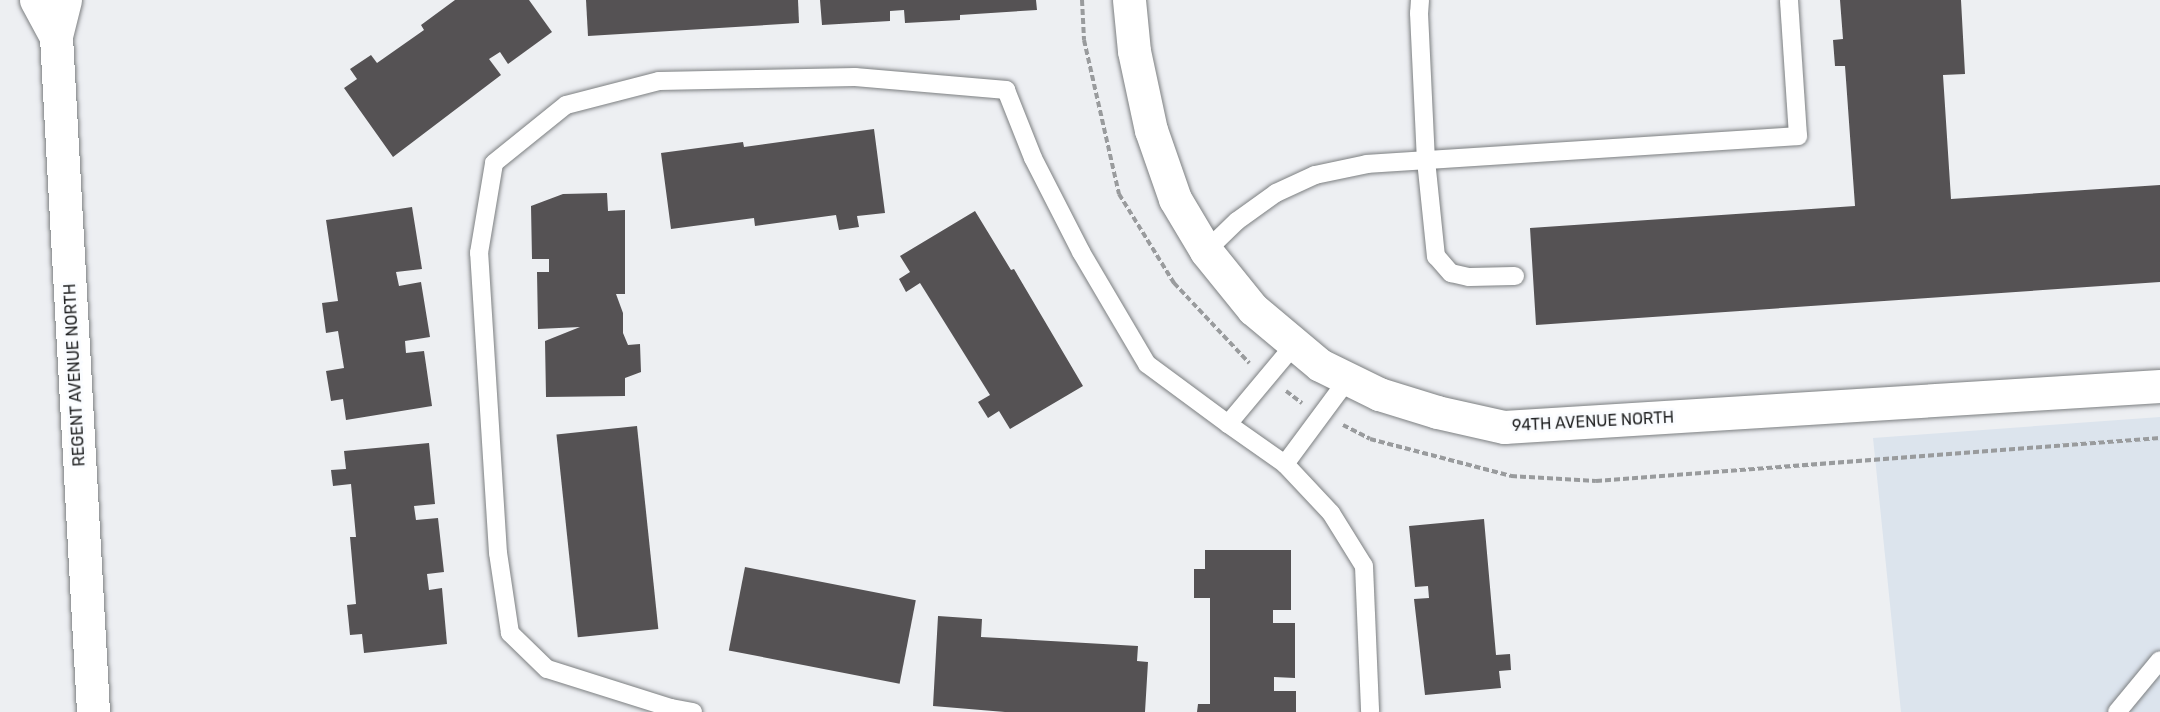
<!DOCTYPE html>
<html>
<head>
<meta charset="utf-8">
<style>
  body { margin:0 }
  #map { position:relative; width:2160px; height:712px; overflow:hidden; background:#edeff2; font-family:Rubik,sans-serif }
  div>[style] { position:absolute }
  [style*='--x'] { left:calc(var(--x)*1px); top:calc(var(--y)*1px); width:calc(var(--w)*1px); rotate:calc(var(--a)*1deg) }
  .built>* { inset:0; background:#dce4ed }
  .building>* { inset:0; background:#555254; transform-origin:0 0 }
  .path>* { height:4px; margin-top:-2px; transform-origin:0; background:repeating-linear-gradient(90deg,#999b9d 0 6px,transparent 0 9px) }
  .roads { filter:drop-shadow(0 0 2px #7c7f81) drop-shadow(0 0 2px #7c7f81) }
  .service>* { height:18px; margin:-9px; padding:0 9px; transform-origin:9px; border-radius:9px; background:#fff }
  .minor>* { height:33px; margin:-16.5px; padding:0 16.5px; transform-origin:16.5px; border-radius:16.5px; background:#fff }
  .tertiary>* { height:33px; margin:-16.5px; padding:0 16.5px; transform-origin:16.5px; border-radius:16.5px; background:#fff }
  span { translate:-50% -50%; white-space:nowrap; text-align:center; line-height:1.15; -webkit-text-stroke:6px #fafcff; paint-order:stroke }
  .street-label { font-size:16px; color:#1f2021 }
</style>
</head>
<body>
<div id="map">
  <div class="built">
    <div style="clip-path:polygon(2160px 417px,2160px 712px,1901px 712px,1873px 438px)"></div>
  </div>
  <div class="building">
    <div style="clip-path:polygon(455px 0,529px 0,552px 32px,508px 64px,500px 52px,489px 59px,501px 75px,393px 157px,344px 88px,357px 79px,350px 69px,371px 55px,377px 63px,424px 30px,421px 25px)"></div>
    <div style="clip-path:polygon(586px 0,798px 0,799px 23px,588px 36px)"></div>
    <div style="clip-path:polygon(820px 0,1036px 0,1037px 10px,960px 15px,960px 20px,905px 23px,904px 10px,890px 11px,890px 21px,822px 25px)"></div>
    <div style="clip-path:polygon(1840px 0,1961px 0,1965px 74px,1943px 75px,1951px 199px,2160px 185px,2160px 282px,1536px 325px,1530px 228px,1855px 206px,1845px 66px,1835px 66px,1833px 40px,1843px 39px)"></div>
    <div style="clip-path:polygon(874px 129px,885px 213px,857px 216px,859px 227px,839px 230px,836px 215px,755px 226px,754px 218px,671px 229px,661px 153px,743px 142px,744px 147px)"></div>
    <div style="clip-path:polygon(607px 193px,608px 211px,625px 210px,625px 294px,616px 294px,623px 313px,623px 333px,628px 345px,640px 344px,641px 372px,625px 378px,625px 396px,546px 397px,545px 341px,580px 327px,538px 329px,537px 272px,549px 272px,549px 259px,532px 259px,531px 206px,563px 194px)"></div>
    <div style="clip-path:polygon(412px 207px,422px 269px,396px 272px,399px 286px,421px 282px,430px 337px,405px 341px,406px 353px,424px 351px,432px 406px,346px 420px,343px 399px,331px 401px,326px 371px,344px 368px,338px 331px,326px 333px,322px 303px,338px 301px,326px 220px)"></div>
    <div style="clip-path:polygon(975px 211px,1011px 270px,1014px 269px,1083px 386px,1010px 429px,999px 411px,988px 418px,978px 402px,990px 395px,920px 283px,906px 292px,899px 279px,910px 272px,900px 256px)"></div>
    <div style="left:637px;top:426px;width:204px;height:81px;rotate:84deg"></div>
    <div style="clip-path:polygon(429px 443px,435px 504px,414px 506px,416px 520px,438px 518px,444px 572px,427px 574px,429px 590px,442px 588px,447px 644px,364px 653px,362px 634px,350px 635px,347px 605px,356px 604px,350px 537px,356px 537px,351px 484px,333px 486px,331px 470px,346px 469px,344px 451px)"></div>
    <div style="clip-path:polygon(1484px 519px,1496px 655px,1510px 654px,1511px 670px,1499px 671px,1501px 688px,1425px 695px,1414px 599px,1429px 598px,1428px 586px,1415px 587px,1409px 526px)"></div>
    <div style="clip-path:polygon(1205px 550px,1291px 550px,1291px 610px,1273px 610px,1273px 623px,1295px 623px,1295px 678px,1274px 677px,1274px 691px,1296px 691px,1296px 712px,1197px 712px,1198px 704px,1210px 704px,1210px 598px,1194px 598px,1194px 569px,1205px 569px)"></div>
    <div style="left:745px;top:567px;width:174px;height:85px;rotate:11deg"></div>
    <div style="clip-path:polygon(938px 616px,982px 619px,981px 637px,1138px 646px,1137px 661px,1148px 662px,1145px 712px,1005px 712px,933px 706px)"></div>
  </div>
  <div class="path">
    <div style="--x:1082;--y:0;--w:40;--a:87.1"></div>
    <div style="--x:1084;--y:40;--w:158;--a:77.2"></div>
    <div style="--x:1119;--y:194;--w:105;--a:58.3"></div>
    <div style="--x:1174;--y:283;--w:110;--a:46.8"></div>
    <div style="--x:1286;--y:391;--w:20;--a:37"></div>
    <div style="--x:1343;--y:425;--w:30;--a:27"></div>
    <div style="--x:1370;--y:439;--w:146;--a:14.7"></div>
    <div style="--x:1511;--y:476;--w:85;--a:3.4"></div>
    <div style="--x:1596;--y:481;--w:566;--a:-4.36"></div>
  </div>
  <div class="roads">
    <div class="service">
      <div style="--x:1420;--y:0;--w:13;--a:94"></div>
      <div style="--x:1419;--y:13;--w:147;--a:87.3"></div>
      <div style="--x:1426;--y:160;--w:97;--a:84.1"></div>
      <div style="--x:1436;--y:256;--w:23;--a:49"></div>
      <div style="--x:1451;--y:273;--w:18;--a:13"></div>
      <div style="--x:1469;--y:277;--w:46;--a:-1.2"></div>
      <div style="--x:1206;--y:251;--w:43;--a:-44.1"></div>
      <div style="--x:1237;--y:221;--w:48;--a:-35.7"></div>
      <div style="--x:1276;--y:193;--w:43;--a:-24.8"></div>
      <div style="--x:1315;--y:175;--w:53;--a:-11.9"></div>
      <div style="--x:1367;--y:164;--w:432;--a:-3.7"></div>
      <div style="--x:1798;--y:136;--w:136;--a:-93.8"></div>
      <div style="--x:1348;--y:379;--w:106;--a:126.5"></div>
      <div style="--x:1285;--y:464;--w:67;--a:46.8"></div>
      <div style="--x:1331;--y:513;--w:62;--a:58.1"></div>
      <div style="--x:1364;--y:566;--w:146;--a:87.6"></div>
      <div style="--x:1228;--y:424;--w:70;--a:35.1"></div>
      <div style="--x:693;--y:712;--w:22;--a:-170"></div>
      <div style="--x:671;--y:708;--w:130;--a:-162.5"></div>
      <div style="--x:547;--y:669;--w:52;--a:-135.8"></div>
      <div style="--x:510;--y:633;--w:81;--a:-98.5"></div>
      <div style="--x:498;--y:553;--w:301;--a:-93.6"></div>
      <div style="--x:479;--y:253;--w:91;--a:-80.5"></div>
      <div style="--x:494;--y:163;--w:92;--a:-38.9"></div>
      <div style="--x:566;--y:105;--w:96;--a:-14.5"></div>
      <div style="--x:659;--y:81;--w:196;--a:-1.2"></div>
      <div style="--x:855;--y:77;--w:152;--a:4.9"></div>
      <div style="--x:1006;--y:90;--w:73;--a:68.3"></div>
      <div style="--x:1033;--y:158;--w:106;--a:62.9"></div>
      <div style="--x:1081;--y:252;--w:130;--a:59.5"></div>
      <div style="--x:1147;--y:364;--w:101;--a:36.5"></div>
      <div style="--x:1228;--y:424;--w:104;--a:-50.1"></div>
      <div style="--x:2117;--y:712;--w:67;--a:-50.4"></div>
    </div>
    <div class="minor">
      <div style="--x:1129;--y:0;--w:51;--a:84.4"></div>
      <div style="--x:1134;--y:51;--w:81;--a:77.9"></div>
      <div style="--x:1151;--y:130;--w:73;--a:70.8"></div>
      <div style="--x:1175;--y:199;--w:61;--a:59.2"></div>
      <div style="--x:1206;--y:251;--w:75;--a:51"></div>
      <div style="--x:1253;--y:309;--w:87;--a:39.9"></div>
      <div style="--x:1320;--y:365;--w:66;--a:26.2"></div>
      <div style="--x:1379;--y:394;--w:61;--a:17.2"></div>
      <div style="--x:1437;--y:412;--w:69;--a:12.6"></div>
      <div style="--x:1504;--y:427;--w:657;--a:-3.58"></div>
    </div>
    <div class="tertiary">
      <div style="--x:36;--y:0;--w:42;--a:61.6"></div>
      <div style="--x:65;--y:0;--w:38;--a:104"></div>
      <div style="--x:56;--y:37;--w:676;--a:86.86"></div>
    </div>
  </div>
  <div class="street-label">
    <span style="left:75px;top:375px;rotate:-93deg">REGENT AVENUE NORTH</span>
    <span style="left:1593px;top:422px;rotate:-3deg">94TH AVENUE NORTH</span>
  </div>
</div>
</body>
</html>
